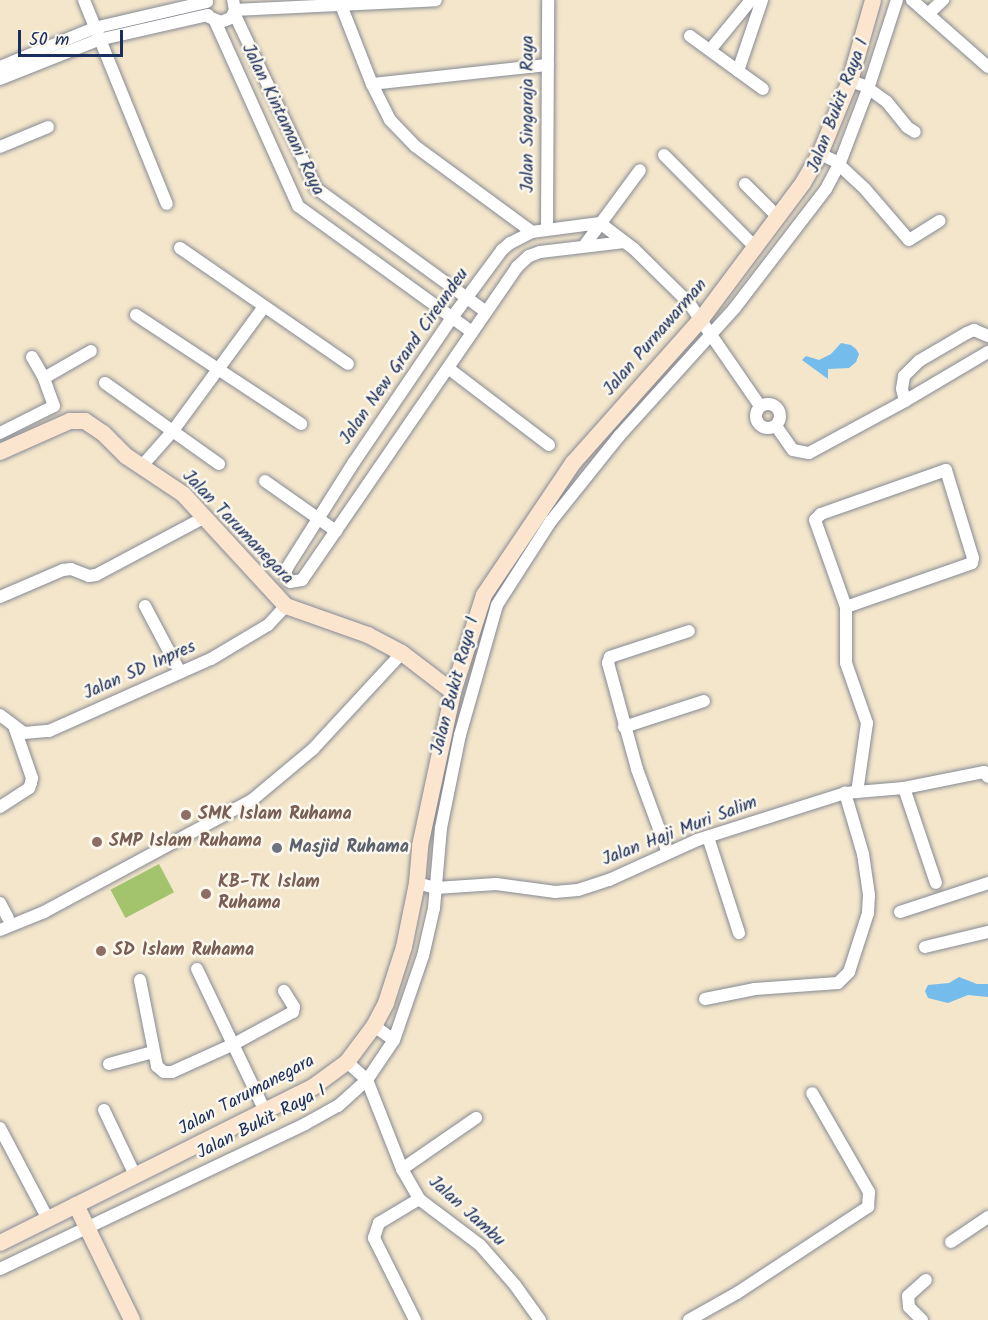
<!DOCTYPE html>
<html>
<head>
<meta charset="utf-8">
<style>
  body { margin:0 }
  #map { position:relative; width:988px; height:1320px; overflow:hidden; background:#f3e6cb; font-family:Kalam,sans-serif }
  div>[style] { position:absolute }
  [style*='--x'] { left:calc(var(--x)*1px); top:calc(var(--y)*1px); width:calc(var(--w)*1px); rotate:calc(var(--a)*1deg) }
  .green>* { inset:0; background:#a3c46d; transform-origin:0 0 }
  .water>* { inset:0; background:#74bcec }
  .roads { filter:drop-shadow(0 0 2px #878a94) drop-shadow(0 0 2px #878a94) }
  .street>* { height:12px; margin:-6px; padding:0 6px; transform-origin:6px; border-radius:6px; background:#fff }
  .street>.ring { margin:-6px; padding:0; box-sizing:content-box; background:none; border:12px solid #fff; border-radius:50% }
  .secondary>* { height:16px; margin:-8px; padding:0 8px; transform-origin:8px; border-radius:8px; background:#fce5cf }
  .dots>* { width:16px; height:16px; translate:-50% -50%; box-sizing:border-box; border:3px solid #fbf7ec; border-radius:50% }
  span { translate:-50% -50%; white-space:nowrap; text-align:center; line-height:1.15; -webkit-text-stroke:5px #fbf7ec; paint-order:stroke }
  .street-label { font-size:18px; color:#1b2f5e }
  .education-label { font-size:18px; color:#785e54; font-weight:700 }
  .left { translate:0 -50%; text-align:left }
  .worship-label { font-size:18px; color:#5b616d; font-weight:700 }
  .scale { position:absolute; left:18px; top:30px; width:105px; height:27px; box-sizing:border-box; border:3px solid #1b2f5e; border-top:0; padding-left:8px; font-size:18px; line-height:21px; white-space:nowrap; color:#1b2f5e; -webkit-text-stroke:4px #fbf7ec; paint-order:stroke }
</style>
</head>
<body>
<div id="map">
  <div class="green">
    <div style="left:159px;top:864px;width:32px;height:55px;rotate:62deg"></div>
  </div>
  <div class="water">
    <div style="clip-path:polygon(841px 343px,851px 345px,856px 349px,859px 354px,856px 362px,849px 368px,828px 369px,828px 379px,802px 360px,806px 356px,819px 360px,831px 354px)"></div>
    <div style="clip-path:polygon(959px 977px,977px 984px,988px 984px,988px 997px,968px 995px,948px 1003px,928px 998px,925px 991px,928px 985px,949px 983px)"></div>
  </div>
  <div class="roads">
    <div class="street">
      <div style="--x:84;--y:0;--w:220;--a:67.9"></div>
      <div style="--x:339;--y:0;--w:90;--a:68.6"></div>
      <div style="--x:372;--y:84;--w:40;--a:63.4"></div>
      <div style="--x:390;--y:120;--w:36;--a:46"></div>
      <div style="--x:415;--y:146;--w:145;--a:36.3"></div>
      <div style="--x:912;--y:0;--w:101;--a:41.4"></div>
      <div style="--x:235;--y:10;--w:201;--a:-2.8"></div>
      <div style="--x:234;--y:13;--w:195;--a:64.8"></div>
      <div style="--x:317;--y:189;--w:209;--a:36"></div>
      <div style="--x:928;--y:14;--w:21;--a:-43"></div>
      <div style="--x:209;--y:17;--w:13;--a:23"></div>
      <div style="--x:221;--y:22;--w:11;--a:-22"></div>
      <div style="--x:231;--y:18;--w:9;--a:-63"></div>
      <div style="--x:235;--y:10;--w:10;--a:-101"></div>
      <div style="--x:215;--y:21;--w:203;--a:65.8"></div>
      <div style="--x:298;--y:206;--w:215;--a:35.9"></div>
      <div style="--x:690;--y:36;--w:90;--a:36"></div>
      <div style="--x:710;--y:50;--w:65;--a:-50.6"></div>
      <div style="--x:0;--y:67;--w:102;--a:-22.5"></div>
      <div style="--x:94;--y:28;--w:116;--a:-13"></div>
      <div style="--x:738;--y:71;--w:75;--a:-71.3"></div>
      <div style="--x:0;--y:79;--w:105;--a:-21.7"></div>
      <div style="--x:98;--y:40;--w:113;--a:-12.8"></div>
      <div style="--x:850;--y:81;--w:16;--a:18"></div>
      <div style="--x:865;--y:86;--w:27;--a:36"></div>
      <div style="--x:887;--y:102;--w:32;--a:51"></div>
      <div style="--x:907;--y:127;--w:9;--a:32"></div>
      <div style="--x:372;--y:84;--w:177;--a:-6.2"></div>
      <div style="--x:0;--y:147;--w:52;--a:-22.6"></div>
      <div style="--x:820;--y:154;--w:17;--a:25"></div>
      <div style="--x:835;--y:161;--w:41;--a:43"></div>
      <div style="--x:865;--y:189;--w:67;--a:49.2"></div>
      <div style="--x:909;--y:240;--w:36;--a:-32"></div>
      <div style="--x:664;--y:155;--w:129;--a:45.3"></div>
      <div style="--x:745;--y:184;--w:47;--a:45"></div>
      <div style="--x:600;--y:223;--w:69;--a:172.5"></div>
      <div style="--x:532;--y:232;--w:25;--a:153"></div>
      <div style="--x:510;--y:243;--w:11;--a:139"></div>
      <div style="--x:502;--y:250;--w:86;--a:126.5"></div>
      <div style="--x:451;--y:319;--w:173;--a:124.1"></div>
      <div style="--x:354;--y:462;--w:125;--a:122.3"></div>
      <div style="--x:287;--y:568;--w:6;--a:108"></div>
      <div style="--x:285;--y:574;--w:9;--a:58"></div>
      <div style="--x:290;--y:582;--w:12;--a:-9"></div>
      <div style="--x:302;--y:580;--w:380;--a:-55.5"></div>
      <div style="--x:517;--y:267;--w:16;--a:-43"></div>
      <div style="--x:529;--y:256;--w:12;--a:-20"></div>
      <div style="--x:540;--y:252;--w:85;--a:-6.8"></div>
      <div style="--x:600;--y:223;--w:43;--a:37.4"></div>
      <div style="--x:634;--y:249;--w:77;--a:44.5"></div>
      <div style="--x:689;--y:303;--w:125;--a:55.4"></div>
      <div style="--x:547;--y:228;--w:228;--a:-89.7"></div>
      <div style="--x:584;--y:246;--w:94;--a:-53.6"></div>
      <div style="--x:180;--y:248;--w:204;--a:34.6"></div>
      <div style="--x:136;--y:315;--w:198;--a:33.4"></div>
      <div style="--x:32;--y:357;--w:24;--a:60"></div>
      <div style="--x:448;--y:368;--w:127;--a:37.3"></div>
      <div style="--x:105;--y:383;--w:140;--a:35.4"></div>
      <div style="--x:905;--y:401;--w:12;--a:-104"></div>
      <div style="--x:902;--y:389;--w:13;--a:-81"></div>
      <div style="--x:904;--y:376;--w:21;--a:-45"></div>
      <div style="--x:919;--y:361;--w:56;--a:-30.3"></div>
      <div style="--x:967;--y:333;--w:8;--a:-23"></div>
      <div style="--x:974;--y:330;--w:15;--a:23"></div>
      <div class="ring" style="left:756px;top:404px;width:12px;height:12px"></div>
      <div style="--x:776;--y:426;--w:29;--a:55"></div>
      <div style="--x:793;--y:450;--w:16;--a:11"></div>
      <div style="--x:809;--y:453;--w:109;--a:-28.4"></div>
      <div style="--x:905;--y:401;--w:96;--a:-30.6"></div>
      <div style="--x:0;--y:433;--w:60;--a:-26.6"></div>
      <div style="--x:54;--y:406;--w:30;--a:-110"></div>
      <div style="--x:44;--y:378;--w:54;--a:-29.9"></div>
      <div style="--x:141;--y:467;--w:47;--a:-48.5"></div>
      <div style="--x:172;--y:432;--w:154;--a:-53.7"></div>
      <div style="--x:265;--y:481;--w:87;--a:35.2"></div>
      <div style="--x:0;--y:597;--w:69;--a:-23.2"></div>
      <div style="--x:63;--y:570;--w:8;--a:-7"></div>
      <div style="--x:71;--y:569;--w:19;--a:21"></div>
      <div style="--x:89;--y:576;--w:7;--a:-8"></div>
      <div style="--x:96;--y:575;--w:123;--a:-28"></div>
      <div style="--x:145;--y:606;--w:75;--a:62.1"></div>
      <div style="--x:846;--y:607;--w:133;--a:-19.2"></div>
      <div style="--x:972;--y:563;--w:5;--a:-79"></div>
      <div style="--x:973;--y:558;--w:92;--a:-107.1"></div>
      <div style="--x:946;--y:470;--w:133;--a:160.6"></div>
      <div style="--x:821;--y:514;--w:8;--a:135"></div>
      <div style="--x:815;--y:520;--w:92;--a:70.4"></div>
      <div style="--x:846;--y:607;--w:56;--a:90"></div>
      <div style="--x:846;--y:663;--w:64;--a:70.7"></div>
      <div style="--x:867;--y:723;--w:70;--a:98.2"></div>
      <div style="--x:0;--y:715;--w:30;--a:37"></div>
      <div style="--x:24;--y:733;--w:25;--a:-5"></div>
      <div style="--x:49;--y:731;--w:177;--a:-24"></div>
      <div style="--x:211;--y:659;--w:66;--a:-30.8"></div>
      <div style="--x:268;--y:625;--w:26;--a:-47"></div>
      <div style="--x:624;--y:727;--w:84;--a:-18"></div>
      <div style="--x:904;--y:788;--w:100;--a:71.4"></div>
      <div style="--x:0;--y:807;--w:35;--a:-33"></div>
      <div style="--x:29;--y:788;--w:5;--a:-68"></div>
      <div style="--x:31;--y:783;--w:5;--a:-79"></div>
      <div style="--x:32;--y:778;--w:55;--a:-109.1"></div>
      <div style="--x:708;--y:837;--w:101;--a:72.1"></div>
      <div style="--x:668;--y:853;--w:90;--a:-110.3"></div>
      <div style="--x:637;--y:769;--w:110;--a:-105.3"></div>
      <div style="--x:608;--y:663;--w:6;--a:-72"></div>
      <div style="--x:610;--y:657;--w:83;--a:-18.2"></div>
      <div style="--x:417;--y:883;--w:20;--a:15"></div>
      <div style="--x:436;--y:888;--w:60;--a:-3.8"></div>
      <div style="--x:496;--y:884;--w:60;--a:7.7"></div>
      <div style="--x:555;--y:892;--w:23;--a:-5"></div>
      <div style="--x:578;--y:890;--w:33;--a:-18"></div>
      <div style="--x:609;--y:880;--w:97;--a:-24.4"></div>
      <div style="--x:697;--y:840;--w:155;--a:-17.6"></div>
      <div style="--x:845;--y:793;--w:59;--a:-4.8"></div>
      <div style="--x:904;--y:788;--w:82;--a:-11.3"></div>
      <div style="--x:984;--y:772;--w:6;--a:51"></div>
      <div style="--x:0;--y:903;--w:17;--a:62"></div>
      <div style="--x:900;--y:912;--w:93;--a:-18.2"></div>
      <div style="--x:0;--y:930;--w:48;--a:-22.2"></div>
      <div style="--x:44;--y:912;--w:236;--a:-28.3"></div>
      <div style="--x:252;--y:800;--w:80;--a:-39.9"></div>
      <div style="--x:313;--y:749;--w:131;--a:-47.2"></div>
      <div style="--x:925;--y:947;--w:65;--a:-13.4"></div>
      <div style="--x:197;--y:969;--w:157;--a:64.4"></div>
      <div style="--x:140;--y:980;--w:88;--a:78.8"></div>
      <div style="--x:157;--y:1066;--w:9;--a:41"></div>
      <div style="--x:164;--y:1072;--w:8;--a:0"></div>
      <div style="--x:172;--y:1072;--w:68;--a:-24.3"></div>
      <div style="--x:234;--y:1044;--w:67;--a:-28.5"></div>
      <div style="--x:293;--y:1012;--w:5;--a:-79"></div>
      <div style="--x:294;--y:1007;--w:19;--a:-122"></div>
      <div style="--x:705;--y:999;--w:51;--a:-11.3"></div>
      <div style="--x:755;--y:989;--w:83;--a:-4.1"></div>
      <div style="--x:838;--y:983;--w:16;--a:-45"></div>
      <div style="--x:849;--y:972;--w:62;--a:-72.1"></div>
      <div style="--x:868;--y:913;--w:18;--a:-87"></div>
      <div style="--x:869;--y:895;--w:41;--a:-98.3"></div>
      <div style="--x:863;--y:854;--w:64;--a:-106.4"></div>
      <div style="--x:374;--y:1026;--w:24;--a:35"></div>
      <div style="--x:347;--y:1062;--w:27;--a:42"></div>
      <div style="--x:367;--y:1080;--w:96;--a:68.5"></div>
      <div style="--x:402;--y:1169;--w:34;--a:60"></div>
      <div style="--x:419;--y:1199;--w:76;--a:37"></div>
      <div style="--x:480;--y:1245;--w:53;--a:48.8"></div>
      <div style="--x:515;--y:1285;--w:43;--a:54.5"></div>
      <div style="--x:109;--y:1064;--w:46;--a:-15.3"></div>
      <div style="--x:104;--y:1110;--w:72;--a:64.5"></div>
      <div style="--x:0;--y:1128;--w:103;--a:62.2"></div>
      <div style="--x:402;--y:1169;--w:90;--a:-34.6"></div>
      <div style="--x:951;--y:1242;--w:45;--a:-34"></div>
      <div style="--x:0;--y:1269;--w:338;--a:-25.4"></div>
      <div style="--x:305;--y:1124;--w:38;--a:-29"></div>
      <div style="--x:338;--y:1106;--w:39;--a:-42"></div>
      <div style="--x:367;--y:1080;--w:48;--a:-56"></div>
      <div style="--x:394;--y:1040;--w:89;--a:-71"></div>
      <div style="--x:423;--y:956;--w:49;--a:-77.1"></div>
      <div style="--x:434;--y:908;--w:80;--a:-85"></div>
      <div style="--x:441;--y:828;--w:95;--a:-78.5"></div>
      <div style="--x:460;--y:735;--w:135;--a:-74.1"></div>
      <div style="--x:497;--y:605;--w:100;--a:-57.3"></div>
      <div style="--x:551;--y:521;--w:110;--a:-51.3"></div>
      <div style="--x:620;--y:435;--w:170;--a:-47.9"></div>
      <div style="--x:734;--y:309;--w:151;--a:-52.5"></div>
      <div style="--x:826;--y:189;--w:27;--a:-62"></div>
      <div style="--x:839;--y:165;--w:81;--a:-69.1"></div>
      <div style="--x:868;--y:89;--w:94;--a:-72"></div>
      <div style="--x:415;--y:1320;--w:92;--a:-116.6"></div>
      <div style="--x:374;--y:1238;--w:16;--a:-72"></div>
      <div style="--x:379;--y:1223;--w:47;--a:-31"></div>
      <div style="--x:689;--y:1320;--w:55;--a:-29.4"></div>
      <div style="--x:737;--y:1293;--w:157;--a:-33.3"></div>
      <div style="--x:868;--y:1207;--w:15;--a:-86"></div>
      <div style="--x:869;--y:1192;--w:114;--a:-119.9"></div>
      <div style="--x:922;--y:1320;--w:18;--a:-135"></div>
      <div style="--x:909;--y:1307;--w:11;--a:-95"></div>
      <div style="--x:908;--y:1296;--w:24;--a:-42"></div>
    </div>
    <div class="secondary">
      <div style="--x:0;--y:452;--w:77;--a:-23.9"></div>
      <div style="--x:70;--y:421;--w:15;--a:0"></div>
      <div style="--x:85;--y:421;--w:22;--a:34"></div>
      <div style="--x:103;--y:433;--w:33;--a:45"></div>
      <div style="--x:126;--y:456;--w:69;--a:33.7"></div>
      <div style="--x:183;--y:494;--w:152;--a:47.4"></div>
      <div style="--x:286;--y:606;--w:87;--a:19.5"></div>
      <div style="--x:368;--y:635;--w:38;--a:28"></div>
      <div style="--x:402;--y:653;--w:64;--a:37.4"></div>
      <div style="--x:76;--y:1205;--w:128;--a:64"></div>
      <div style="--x:0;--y:1243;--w:350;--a:-26.5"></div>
      <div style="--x:313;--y:1087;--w:42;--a:-36.3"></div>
      <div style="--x:347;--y:1062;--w:45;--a:-53.1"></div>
      <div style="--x:374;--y:1026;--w:26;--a:-62"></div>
      <div style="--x:386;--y:1003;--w:59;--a:-72.2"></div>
      <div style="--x:404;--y:947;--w:65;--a:-78.5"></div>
      <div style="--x:417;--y:883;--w:37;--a:-85"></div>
      <div style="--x:420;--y:846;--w:157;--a:-77.9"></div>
      <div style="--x:453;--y:692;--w:102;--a:-72.3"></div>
      <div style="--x:484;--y:595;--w:159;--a:-56"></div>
      <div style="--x:573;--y:463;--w:194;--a:-48.3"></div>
      <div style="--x:702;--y:318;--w:169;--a:-53.2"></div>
      <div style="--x:803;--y:183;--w:34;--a:-60"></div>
      <div style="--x:820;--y:154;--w:79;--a:-67.7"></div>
      <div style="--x:850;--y:81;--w:84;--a:-74.1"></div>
    </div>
  </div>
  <div class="dots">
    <div style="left:186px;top:815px;background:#8d6e63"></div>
    <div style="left:97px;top:842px;background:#8d6e63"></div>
    <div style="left:277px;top:848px;background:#6b7280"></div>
    <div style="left:206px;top:894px;background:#8d6e63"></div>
    <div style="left:101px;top:951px;background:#8d6e63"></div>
  </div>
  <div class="street-label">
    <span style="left:839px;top:106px;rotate:-69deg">Jalan Bukit Raya I</span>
    <span style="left:529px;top:114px;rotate:-90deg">Jalan Singaraja Raya</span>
    <span style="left:282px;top:120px;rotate:64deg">Jalan Kintamani Raya</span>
    <span style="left:656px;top:338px;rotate:-49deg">Jalan Purnawarman</span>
    <span style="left:405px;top:357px;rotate:-55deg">Jalan New Grand Cireundeu</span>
    <span style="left:237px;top:528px;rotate:46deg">Jalan Tarumanegara</span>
    <span style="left:140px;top:671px;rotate:-24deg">Jalan SD Inpres</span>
    <span style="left:456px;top:686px;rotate:-75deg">Jalan Bukit Raya I</span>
    <span style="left:680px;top:832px;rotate:-21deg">Jalan Haji Muri Salim</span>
    <span style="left:247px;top:1096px;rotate:-28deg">Jalan Tarumanegara</span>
    <span style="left:262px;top:1123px;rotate:-27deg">Jalan Bukit Raya I</span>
    <span style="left:466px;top:1212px;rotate:42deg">Jalan Jambu</span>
  </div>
  <div class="education-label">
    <span class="left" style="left:198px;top:815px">SMK Islam Ruhama</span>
    <span class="left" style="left:109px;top:842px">SMP Islam Ruhama</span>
    <span class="left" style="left:218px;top:894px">KB-TK Islam<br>Ruhama</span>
    <span class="left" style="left:113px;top:951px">SD Islam Ruhama</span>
  </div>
  <div class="worship-label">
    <span class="left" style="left:289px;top:848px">Masjid Ruhama</span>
  </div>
  <div class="scale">50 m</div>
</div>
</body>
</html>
